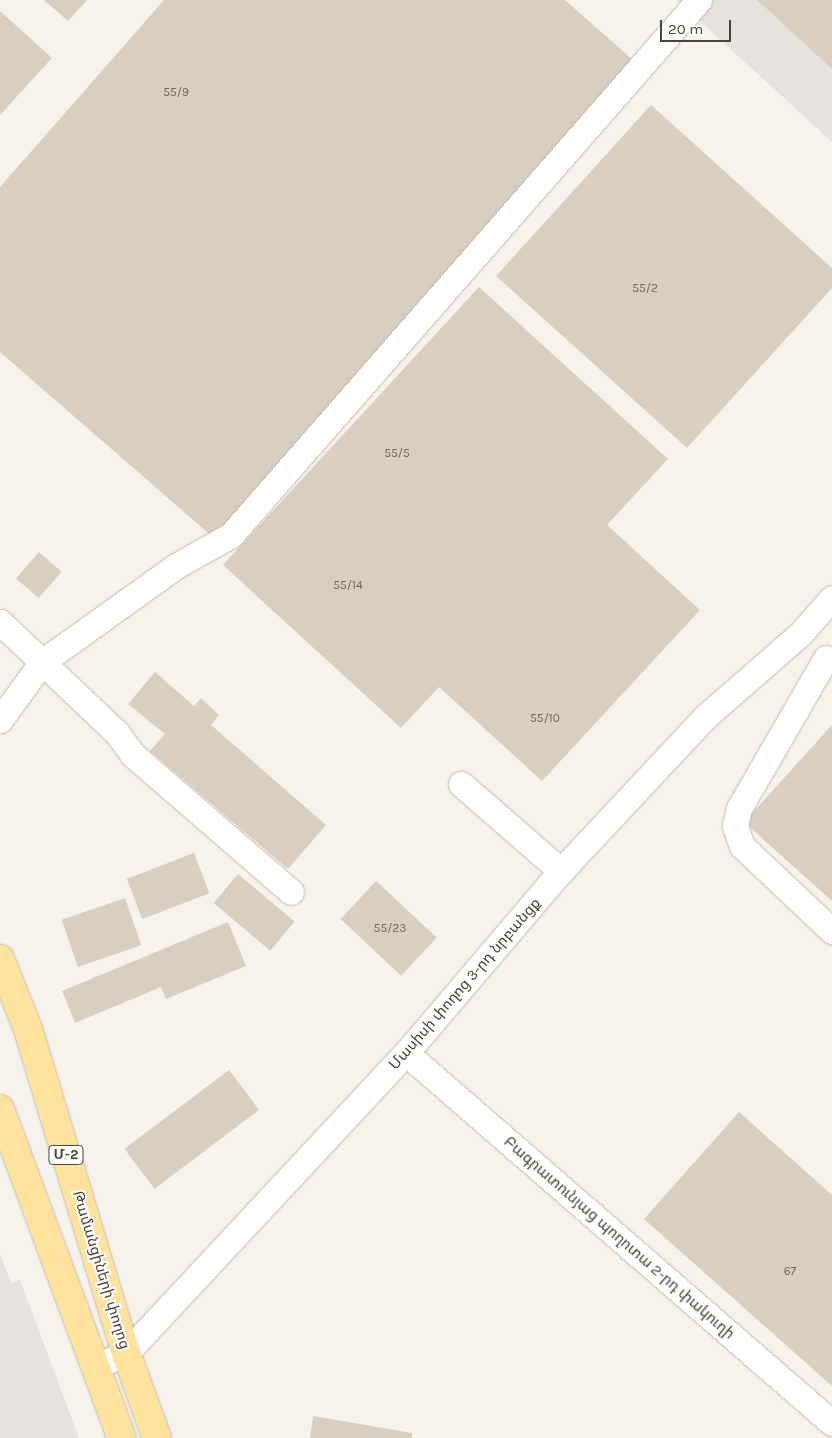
<!DOCTYPE html>
<html>
<head>
<meta charset="utf-8">
<style>
  body { margin:0 }
  #map { position:relative; width:832px; height:1438px; overflow:hidden; background:#f6f3ec; font-family:Karla,"Noto Sans Armenian",sans-serif }
  div>[style] { position:absolute }
  [style*='--x'] { left:calc(var(--x)*1px); top:calc(var(--y)*1px); width:calc(var(--w)*1px); rotate:calc(var(--a)*1deg) }
  .industrial>* { inset:0; background:#e6e2dd }
  .building>* { inset:0; background:#d8cfc1; transform-origin:0 0 }
  .roads { filter:drop-shadow(0 0 1px #c2bbae) drop-shadow(0 0 1px #c2bbae) }
  .minor>* { height:25px; margin:-12.5px; padding:0 12.5px; transform-origin:12.5px; border-radius:12.5px; background:#fff }
  .major>* { height:28px; margin:-14px; padding:0 14px; transform-origin:14px; border-radius:14px; background:#ffe39c }
  span { translate:-50% -50%; white-space:nowrap; text-align:center; line-height:1.15; -webkit-text-stroke:4px #fff; paint-order:stroke }
  .number-label { font-size:12px; color:#6e675b }
  .number-label span { -webkit-text-stroke-width:0 }
  .shield-label span { padding:1px 4px; background:#fff; border:1px solid; border-radius:4px; -webkit-text-stroke-width:0 }
  .shield-label { font-size:14px; color:#4b4439; font-weight:700 }
  .street-label { font-size:15px; color:#4b4439 }
  .scale { position:absolute; left:660px; top:20px; width:71px; height:22px; box-sizing:border-box; border:2px solid #4b4439; border-top:0; padding-left:6px; font-size:15px; line-height:18px; white-space:nowrap; color:#4b4439; -webkit-text-stroke:4px #fff; paint-order:stroke }
</style>
</head>
<body>
<div id="map">
  <div class="industrial">
    <div style="clip-path:polygon(677px 0,832px 0,832px 142px)"></div>
    <div style="clip-path:polygon(0 1254px,11px 1283px,20px 1280px,79px 1438px,0 1438px)"></div>
  </div>
  <div class="building">
    <div style="clip-path:polygon(44px 0,87px 0,68px 21px)"></div>
    <div style="clip-path:polygon(164px 0,565px 0,634px 61px,215px 539px,0 352px,0 187px)"></div>
    <div style="clip-path:polygon(757px 0,832px 0,832px 69px)"></div>
    <div style="clip-path:polygon(0 11px,52px 58px,0 115px)"></div>
    <div style="clip-path:polygon(651px 105px,832px 268px,832px 288px,687px 448px,496px 276px)"></div>
    <div style="clip-path:polygon(479px 287px,668px 459px,607px 525px,700px 610px,542px 781px,439px 687px,401px 728px,223px 565px)"></div>
    <div style="left:39px;top:552px;width:30px;height:35px;rotate:41deg"></div>
    <div style="clip-path:polygon(155px 672px,194px 706px,201px 698px,219px 715px,211px 725px,326px 825px,288px 869px,150px 751px,165px 734px,128px 704px)"></div>
    <div style="clip-path:polygon(832px 725px,832px 901px,744px 822px)"></div>
    <div style="left:194px;top:853px;width:43px;height:72px;rotate:69deg"></div>
    <div style="left:238px;top:874px;width:74px;height:38px;rotate:40deg"></div>
    <div style="left:376px;top:881px;width:83px;height:52px;rotate:43deg"></div>
    <div style="left:125px;top:898px;width:50px;height:67px;rotate:71deg"></div>
    <div style="clip-path:polygon(228px 922px,246px 966px,166px 999px,161px 987px,75px 1023px,62px 991px)"></div>
    <div style="left:229px;top:1070px;width:50px;height:131px;rotate:53deg"></div>
    <div style="clip-path:polygon(739px 1112px,832px 1195px,832px 1386px,644px 1219px)"></div>
    <div style="clip-path:polygon(313px 1416px,412px 1433px,412px 1438px,310px 1438px)"></div>
  </div>
  <div class="roads">
    <div class="minor">
      <div style="--x:0;--y:622;--w:161;--a:43.5"></div>
      <div style="--x:117;--y:733;--w:27;--a:54"></div>
      <div style="--x:133;--y:755;--w:209;--a:40.9"></div>
      <div style="--x:826;--y:658;--w:173;--a:120.1"></div>
      <div style="--x:739;--y:808;--w:18;--a:103"></div>
      <div style="--x:735;--y:826;--w:21;--a:71"></div>
      <div style="--x:742;--y:846;--w:124;--a:43.4"></div>
      <div style="--x:0;--y:720;--w:72;--a:-54.1"></div>
      <div style="--x:42;--y:662;--w:165;--a:-35.6"></div>
      <div style="--x:176;--y:566;--w:63;--a:-29.4"></div>
      <div style="--x:231;--y:535;--w:711;--a:-48.82"></div>
      <div style="--x:461;--y:784;--w:133;--a:41"></div>
      <div style="--x:406;--y:1053;--w:564;--a:40.98"></div>
      <div style="--x:96;--y:1366;--w:33;--a:-23"></div>
      <div style="--x:126;--y:1353;--w:410;--a:-47"></div>
      <div style="--x:406;--y:1053;--w:239;--a:-49.6"></div>
      <div style="--x:561;--y:871;--w:211;--a:-46.9"></div>
      <div style="--x:705;--y:717;--w:126;--a:-41.1"></div>
      <div style="--x:800;--y:634;--w:48;--a:-48.4"></div>
    </div>
    <div class="major">
      <div style="--x:0;--y:959;--w:75;--a:68.2"></div>
      <div style="--x:28;--y:1029;--w:338;--a:73.2"></div>
      <div style="--x:126;--y:1353;--w:90;--a:70"></div>
      <div style="--x:0;--y:1109;--w:351;--a:69.7"></div>
    </div>
  </div>
  <div class="number-label">
    <span style="left:176px;top:93px">55/9</span>
    <span style="left:645px;top:289px">55/2</span>
    <span style="left:397px;top:454px">55/5</span>
    <span style="left:348px;top:586px">55/14</span>
    <span style="left:545px;top:719px">55/10</span>
    <span style="left:390px;top:929px">55/23</span>
    <span style="left:790px;top:1272px">67</span>
  </div>
  <div class="shield-label">
    <span style="left:66px;top:1155px">Մ-2</span>
  </div>
  <div class="street-label">
    <span style="left:465px;top:984px;rotate:-49deg">Մասիսի փողոց 3-րդ նրբանցք</span>
    <span style="left:619px;top:1238px;rotate:41deg">Բագրատունյաց պողոտա 2-րդ փակուղի</span>
    <span style="left:101px;top:1270px;rotate:73deg">Թամանցիների փողոց</span>
  </div>
  <div class="scale">20 m</div>
</div>
</body>
</html>
